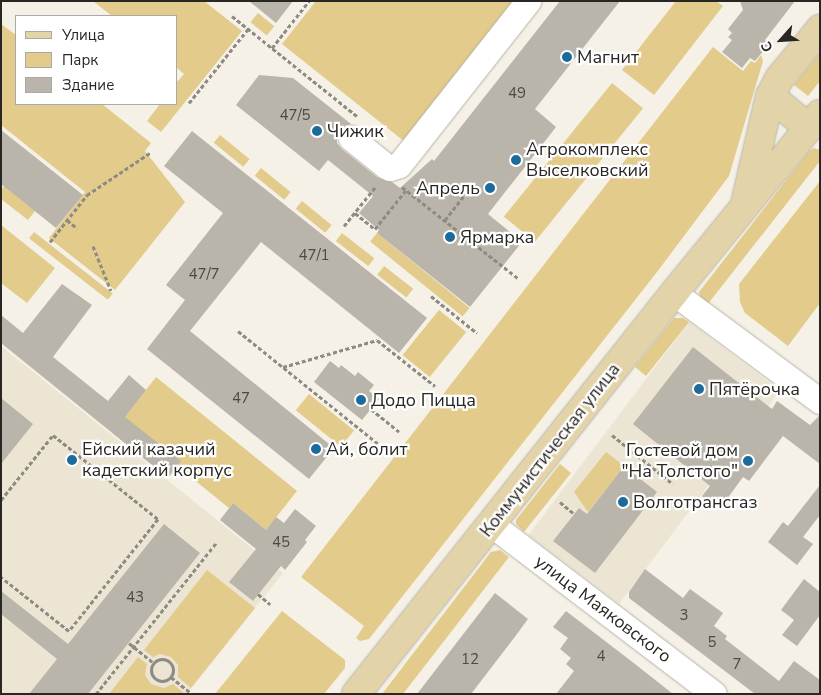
<!DOCTYPE html>
<html>
<head>
<meta charset="utf-8">
<style>
  body { margin:0 }
  #map { position:relative; width:821px; height:695px; overflow:hidden; background:#f5f1e6; font-family:"Nunito Sans",sans-serif }
  div>[style] { position:absolute }
  [style*='--x'] { left:calc(var(--x)*1px); top:calc(var(--y)*1px); width:calc(var(--w)*1px); rotate:calc(var(--a)*1deg) }
  .built>* { inset:0; background:#ece5d3; transform-origin:0 0 }
  .green>* { inset:0; background:#e2cb8b; transform-origin:0 0 }
  .building>* { inset:0; background:#b9b5ab }
  .path>* { height:3px; margin-top:-1.5px; transform-origin:0; background:repeating-linear-gradient(90deg,#8e8b84 0 4px,transparent 0 6.5px) }
  .path>.ring { margin:-1.5px; padding:0; box-sizing:content-box; background:none; border:3px solid #8e8b84; border-radius:50% }
  .roads { filter:drop-shadow(0 0 1px #b7b3a9) drop-shadow(0 0 1px #b7b3a9) }
  .minor>* { height:25px; margin:-12.5px; padding:0 12.5px; transform-origin:12.5px; border-radius:12.5px; background:#fff }
  .major>* { height:28px; margin:-14px; padding:0 14px; transform-origin:14px; border-radius:14px; background:#e2d3a9 }
  .dots>* { width:14px; height:14px; translate:-50% -50%; box-sizing:border-box; border:2px solid #fff; border-radius:50% }
  span { translate:-50% -50%; white-space:nowrap; text-align:center; line-height:1.15; -webkit-text-stroke:4.5px #fff; paint-order:stroke }
  .number-label { font-size:15px; color:#4d4a45 }
  .number-label span { -webkit-text-stroke-width:0 }
  .poi-label { font-size:18px; color:#292723 }
  .left { translate:0 -50%; text-align:left }
  .right { translate:-100% -50%; text-align:right }
  .street-label { font-size:18px; color:#292723 }
  .frame { position:absolute; inset:0; border:2px solid #292723; pointer-events:none }
  .legend { position:absolute; left:15px; top:15px; width:162px; height:90px; box-sizing:border-box; background:#fff; border:1px solid #a9a9a7; margin:0; padding:6px 9px; list-style:none; font-size:15px; color:#292723 }
  .legend li { display:flex; align-items:center; gap:10px; height:25px }
  .legend b { width:25px; border:1px solid #a9a9a7 }
  .north { position:absolute; left:756px; top:15px; width:50px; height:50px; -webkit-text-stroke:4px #fff; paint-order:stroke; rotate:244deg; font-size:14px; font-weight:700; line-height:20px; text-align:center; color:#292723 }
  .north::after { content:''; display:block; margin:auto; width:18px; height:22px; background:#292723; clip-path:polygon(50% 0,100% 100%,50% 72%,0 100%) }
</style>
</head>
<body>
<div id="map">
  <div class="built">
    <div style="left:689px;top:322px;width:114px;height:267px;rotate:37deg"></div>
    <div style="clip-path:polygon(1px 346px,283px 573px,187px 694px,1px 694px)"></div>
  </div>
  <div class="green">
    <div style="clip-path:polygon(93px 1px,204px 1px,242px 31px,161px 132px,147px 121px,160px 104px,176px 104px,176px 83px,184px 74px,176px 67px,176px 16px,112px 16px)"></div>
    <div style="clip-path:polygon(316px 1px,516px 1px,405px 142px,282px 44px)"></div>
    <div style="clip-path:polygon(676px 1px,716px 1px,723px 6px,654px 95px,622px 70px)"></div>
    <div style="left:258px;top:13px;width:21px;height:12px;rotate:39deg"></div>
    <div style="clip-path:polygon(1px 24px,16px 35px,16px 104px,102px 104px,151px 143px,145px 151px,185px 202px,115px 290px,49px 238px,85px 192px,1px 125px)"></div>
    <div style="clip-path:polygon(713px 47px,743px 71px,751px 61px,755px 63px,761px 55px,763px 61px,729px 176px,657px 272px,369px 639px,360px 641px,356px 638px,364px 626px,301px 577px)"></div>
    <div style="clip-path:polygon(820px 53px,820px 81px,808px 96px,794px 85px)"></div>
    <div style="left:612px;top:83px;width:40px;height:172px;rotate:39deg"></div>
    <div style="left:220px;top:135px;width:38px;height:10px;rotate:39deg"></div>
    <div style="clip-path:polygon(814px 148px,820px 150px,820px 161px,707px 305px,701px 300px,699px 292px,809px 151px)"></div>
    <div style="left:261px;top:168px;width:38px;height:10px;rotate:39deg"></div>
    <div style="clip-path:polygon(820px 181px,820px 303px,788px 346px,745px 313px,740px 302px,739px 284px)"></div>
    <div style="clip-path:polygon(4px 186px,35px 211px,28px 220px,1px 199px,1px 190px)"></div>
    <div style="left:302px;top:201px;width:38px;height:10px;rotate:39deg"></div>
    <div style="clip-path:polygon(1px 225px,55px 268px,27px 303px,1px 283px)"></div>
    <div style="left:34px;top:232px;width:100px;height:8px;rotate:38deg"></div>
    <div style="left:342px;top:233px;width:41px;height:10px;rotate:38deg"></div>
    <div style="left:377px;top:233px;width:119px;height:11px;rotate:39deg"></div>
    <div style="left:384px;top:266px;width:37px;height:11px;rotate:38deg"></div>
    <div style="left:439px;top:310px;width:35px;height:58px;rotate:39deg"></div>
    <div style="clip-path:polygon(674px 318px,683px 318px,689px 322px,646px 376px,635px 367px)"></div>
    <div style="clip-path:polygon(156px 377px,297px 491px,266px 530px,233px 503px,229px 508px,177px 466px,128px 445px,112px 433px)"></div>
    <div style="left:309px;top:394px;width:58px;height:21px;rotate:39deg"></div>
    <div style="clip-path:polygon(606px 452px,624px 466px,588px 512px,574px 492px)"></div>
    <div style="clip-path:polygon(560px 464px,571px 473px,524px 532px,516px 524px,516px 520px)"></div>
    <div style="clip-path:polygon(500px 550px,509px 557px,403px 694px,382px 694px,491px 552px)"></div>
    <div style="clip-path:polygon(207px 570px,255px 608px,191px 688px,178px 677px,178px 665px,171px 657px,160px 654px,153px 657px,144px 650px)"></div>
    <div style="clip-path:polygon(282px 611px,345px 660px,345px 668px,324px 694px,215px 694px)"></div>
    <div style="clip-path:polygon(138px 657px,147px 664px,145px 675px,151px 684px,164px 688px,173px 684px,185px 694px,109px 694px)"></div>
  </div>
  <div class="building">
    <div style="clip-path:polygon(249px 1px,293px 1px,276px 23px)"></div>
    <div style="clip-path:polygon(560px 1px,620px 1px,535px 109px,556px 127px,488px 214px,522px 242px,470px 307px,377px 233px,379px 230px,359px 213px,373px 196px,328px 160px,319px 171px,236px 105px,259px 75px,293px 78px,351px 124px,340px 129px,337px 135px,337px 143px,342px 149px,377px 177px,392px 182px,400px 188px,432px 159px,434px 161px)"></div>
    <div style="clip-path:polygon(740px 1px,795px 1px,765px 40px,769px 44px,755px 61px,750px 58px,742px 68px,722px 52px,732px 40px,728px 37px,732px 33px,728px 29px,743px 10px)"></div>
    <div style="clip-path:polygon(1px 130px,83px 195px,56px 228px,1px 184px)"></div>
    <div style="clip-path:polygon(192px 131px,427px 318px,399px 353px,261px 242px,190px 331px,334px 448px,309px 479px,147px 349px,185px 300px,166px 285px,223px 213px,164px 166px)"></div>
    <div style="clip-path:polygon(62px 284px,92px 305px,53px 357px,108px 401px,129px 375px,146px 390px,125px 417px,181px 461px,168px 478px,1px 343px,1px 315px,23px 333px)"></div>
    <div style="clip-path:polygon(693px 347px,772px 409px,777px 401px,810px 425px,820px 415px,820px 464px,783px 436px,749px 481px,743px 477px,719px 510px,702px 496px,710px 486px,633px 424px)"></div>
    <div style="clip-path:polygon(330px 361px,339px 368px,341px 365px,355px 376px,358px 372px,374px 385px,369px 391px,379px 399px,362px 420px,314px 382px)"></div>
    <div style="clip-path:polygon(1px 398px,33px 424px,1px 464px)"></div>
    <div style="clip-path:polygon(624px 466px,657px 492px,595px 573px,553px 541px,579px 508px,587px 514px)"></div>
    <div style="clip-path:polygon(820px 485px,820px 515px,803px 537px,813px 544px,797px 565px,768px 542px,783px 522px,788px 526px)"></div>
    <div style="clip-path:polygon(233px 503px,266px 530px,276px 517px,284px 523px,295px 509px,316px 526px,305px 540px,307px 542px,285px 570px,281px 566px,253px 601px,229px 582px,256px 549px,220px 520px)"></div>
    <div style="clip-path:polygon(164px 524px,200px 553px,88px 694px,29px 694px,57px 659px,1px 614px,1px 591px,68px 644px)"></div>
    <div style="clip-path:polygon(645px 569px,683px 598px,690px 589px,723px 613px,714px 626px,727px 636px,725px 639px,779px 681px,794px 661px,820px 680px,820px 694px,755px 694px,629px 598px,629px 592px)"></div>
    <div style="clip-path:polygon(804px 579px,820px 592px,820px 615px,797px 646px,782px 635px,794px 620px,781px 610px)"></div>
    <div style="clip-path:polygon(495px 593px,528px 619px,514px 638px,471px 694px,417px 694px)"></div>
    <div style="clip-path:polygon(566px 611px,635px 664px,673px 694px,556px 694px,574px 671px,566px 664px,571px 658px,560px 649px,568px 638px,553px 627px)"></div>
  </div>
  <div class="path">
    <div style="--x:232;--y:16;--w:160;--a:38.7"></div>
    <div style="--x:272;--y:48;--w:60;--a:-51.8"></div>
    <div style="--x:189;--y:103;--w:95;--a:-51.4"></div>
    <div style="--x:402;--y:187;--w:149;--a:38.2"></div>
    <div style="--x:355;--y:213;--w:26;--a:39"></div>
    <div style="--x:375;--y:229;--w:50;--a:-51.5"></div>
    <div style="--x:67;--y:220;--w:13;--a:39"></div>
    <div style="--x:445;--y:220;--w:34;--a:-52"></div>
    <div style="--x:344;--y:226;--w:51;--a:-51.3"></div>
    <div style="--x:50;--y:242;--w:60;--a:-51.8"></div>
    <div style="--x:87;--y:195;--w:76;--a:-33.7"></div>
    <div style="--x:93;--y:246;--w:48;--a:68.2"></div>
    <div style="--x:431;--y:296;--w:59;--a:38.8"></div>
    <div style="--x:238;--y:331;--w:190;--a:38.8"></div>
    <div style="--x:283;--y:367;--w:98;--a:-16"></div>
    <div style="--x:377;--y:340;--w:74;--a:38.4"></div>
    <div style="--x:371;--y:409;--w:36;--a:39"></div>
    <div style="--x:612;--y:435;--w:78;--a:38.8"></div>
    <div style="--x:109;--y:480;--w:19;--a:-51"></div>
    <div style="--x:1;--y:500;--w:83;--a:-51.3"></div>
    <div style="--x:53;--y:435;--w:134;--a:38.7"></div>
    <div style="--x:158;--y:519;--w:143;--a:128.5"></div>
    <div style="--x:69;--y:631;--w:87;--a:-141.5"></div>
    <div style="--x:560;--y:502;--w:17;--a:40"></div>
    <div style="--x:258;--y:594;--w:16;--a:40"></div>
    <div style="--x:129;--y:643;--w:32;--a:39"></div>
    <div class="ring" style="left:151px;top:659px;width:19px;height:19px"></div>
    <div style="--x:171;--y:677;--w:27;--a:39"></div>
    <div style="--x:96;--y:694;--w:194;--a:-51.5"></div>
  </div>
  <div class="roads">
    <div class="minor">
      <div style="--x:351;--y:138;--w:45;--a:38.7"></div>
      <div style="--x:386;--y:166;--w:4;--a:27"></div>
      <div style="--x:390;--y:168;--w:9;--a:-18"></div>
      <div style="--x:399;--y:165;--w:209;--a:-51.8"></div>
      <div style="--x:674;--y:293;--w:182;--a:36.5"></div>
      <div style="--x:491;--y:524;--w:280;--a:37.3"></div>
    </div>
    <div class="major">
      <div style="--x:770;--y:96;--w:50;--a:39.4"></div>
      <div style="--x:746;--y:200;--w:107;--a:-77"></div>
      <div style="--x:770;--y:96;--w:19;--a:-62"></div>
      <div style="--x:779;--y:79;--w:65;--a:-50.6"></div>
      <div style="--x:356;--y:694;--w:512;--a:-51.58"></div>
      <div style="--x:674;--y:293;--w:231;--a:-50.8"></div>
    </div>
  </div>
  <div class="dots">
    <div style="left:567px;top:57px;background:#1d6a9c"></div>
    <div style="left:317px;top:131px;background:#1d6a9c"></div>
    <div style="left:516px;top:160px;background:#1d6a9c"></div>
    <div style="left:490px;top:188px;background:#1d6a9c"></div>
    <div style="left:450px;top:237px;background:#1d6a9c"></div>
    <div style="left:699px;top:389px;background:#1d6a9c"></div>
    <div style="left:361px;top:400px;background:#1d6a9c"></div>
    <div style="left:316px;top:449px;background:#1d6a9c"></div>
    <div style="left:72px;top:460px;background:#1d6a9c"></div>
    <div style="left:748px;top:461px;background:#1d6a9c"></div>
    <div style="left:623px;top:502px;background:#1d6a9c"></div>
  </div>
  <div class="number-label">
    <span style="left:517px;top:94px">49</span>
    <span style="left:295px;top:116px">47/5</span>
    <span style="left:314px;top:256px">47/1</span>
    <span style="left:204px;top:275px">47/7</span>
    <span style="left:241px;top:399px">47</span>
    <span style="left:281px;top:543px">45</span>
    <span style="left:135px;top:598px">43</span>
    <span style="left:684px;top:616px">3</span>
    <span style="left:712px;top:643px">5</span>
    <span style="left:601px;top:657px">4</span>
    <span style="left:470px;top:660px">12</span>
    <span style="left:737px;top:665px">7</span>
  </div>
  <div class="poi-label">
    <span class="left" style="left:577px;top:57px">Магнит</span>
    <span class="left" style="left:327px;top:131px">Чижик</span>
    <span class="left" style="left:526px;top:160px">Агрокомплекс<br>Выселковский</span>
    <span class="right" style="left:480px;top:188px">Апрель</span>
    <span class="left" style="left:460px;top:237px">Ярмарка</span>
    <span class="left" style="left:709px;top:389px">Пятёрочка</span>
    <span class="left" style="left:371px;top:400px">Додо Пицца</span>
    <span class="left" style="left:326px;top:449px">Ай, болит</span>
    <span class="left" style="left:82px;top:460px">Ейский казачий<br>кадетский корпус</span>
    <span class="right" style="left:738px;top:461px">Гостевой дом<br>"На Толстого"</span>
    <span class="left" style="left:633px;top:502px">Волготрансгаз</span>
  </div>
  <div class="street-label">
    <span style="left:550px;top:450px;rotate:-52deg">Коммунистическая улица</span>
    <span style="left:603px;top:609px;rotate:37deg">улица Маяковского</span>
  </div>
  <div class="frame"></div>
  <ul class="legend">
  <li><b style="height:6px;background:#e2d3a9"></b>Улица</li>
  <li><b style="height:14px;background:#e2cb8b"></b>Парк</li>
  <li><b style="height:14px;background:#b9b5ab"></b>Здание</li>
  </ul>
  <div class="north">С</div>
</div>
</body>
</html>
